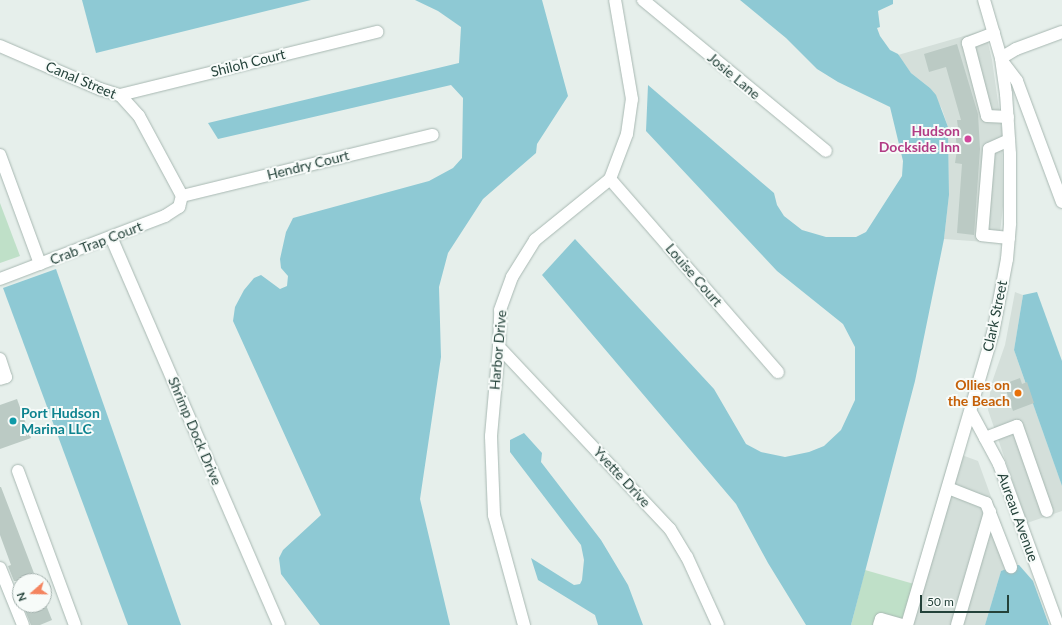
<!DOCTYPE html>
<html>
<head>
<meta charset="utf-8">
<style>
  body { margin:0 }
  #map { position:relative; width:1062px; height:625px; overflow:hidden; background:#e6efeb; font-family:Lato,sans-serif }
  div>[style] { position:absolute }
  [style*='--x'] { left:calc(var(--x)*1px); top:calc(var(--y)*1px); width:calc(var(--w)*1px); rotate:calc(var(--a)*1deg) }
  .built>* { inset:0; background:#d4dfda }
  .green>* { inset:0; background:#bfe0c8 }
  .water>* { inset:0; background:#8ec9d4 }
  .building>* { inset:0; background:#bbcac4 }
  .roads { filter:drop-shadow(0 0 1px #a8b8b2) drop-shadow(0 0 1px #a8b8b2) }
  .minor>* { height:12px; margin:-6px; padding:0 6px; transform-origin:6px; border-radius:6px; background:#fff }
  .dots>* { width:11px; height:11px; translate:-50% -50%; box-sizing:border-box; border:2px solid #f7fbf9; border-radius:50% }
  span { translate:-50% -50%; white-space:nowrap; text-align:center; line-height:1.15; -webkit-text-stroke:4px #f7fbf9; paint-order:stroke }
  .street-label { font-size:14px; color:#24423a }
  .hotel-label { font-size:14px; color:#b23c85; font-weight:700 }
  .right { translate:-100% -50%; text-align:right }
  .food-label { font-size:14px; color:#c56008; font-weight:700 }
  .culture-label { font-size:14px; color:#0d838f; font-weight:700 }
  .left { translate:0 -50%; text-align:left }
  .north { position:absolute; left:12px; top:573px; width:40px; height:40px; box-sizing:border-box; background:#f7fbf9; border:1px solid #a3b1ad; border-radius:50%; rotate:250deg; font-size:11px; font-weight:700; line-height:16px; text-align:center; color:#24423a }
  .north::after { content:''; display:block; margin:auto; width:14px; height:18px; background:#f4845f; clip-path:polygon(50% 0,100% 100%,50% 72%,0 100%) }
  .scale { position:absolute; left:920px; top:595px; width:89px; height:18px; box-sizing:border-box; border:2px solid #24423a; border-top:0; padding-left:5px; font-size:12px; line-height:14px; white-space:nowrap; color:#24423a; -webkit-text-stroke:3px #f7fbf9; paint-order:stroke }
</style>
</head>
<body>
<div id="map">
  <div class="built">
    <div style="clip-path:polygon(985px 30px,992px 60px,1002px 130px,1003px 206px,999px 243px,944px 239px,949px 195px,948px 127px,942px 109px,930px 88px,911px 73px,898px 55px)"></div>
    <div style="clip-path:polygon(1015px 292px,1023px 295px,1014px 350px,1062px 486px,1062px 511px,1027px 523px,988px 410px,991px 385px,1005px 345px)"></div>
    <div style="clip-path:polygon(951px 451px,978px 461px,1016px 565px,1001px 571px,985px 625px,901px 625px)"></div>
  </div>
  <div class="green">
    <div style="clip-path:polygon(0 203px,20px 256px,0 263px)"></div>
    <div style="clip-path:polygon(865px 570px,914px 584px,901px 625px,851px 625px)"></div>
  </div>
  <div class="water">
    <div style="clip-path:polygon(82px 0,311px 0,96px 53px)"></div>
    <div style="clip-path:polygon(415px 0,542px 0,568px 96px,537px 144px,536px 153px,483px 199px,448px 253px,439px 287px,441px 357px,420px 499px,450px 625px,320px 625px,281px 574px,279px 558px,283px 550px,321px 515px,233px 321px,235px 307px,244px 290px,254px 278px,261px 275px,280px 289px,287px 286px,288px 276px,281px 268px,280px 259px,286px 232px,293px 218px,429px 181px,453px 168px,462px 158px,463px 98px,451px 85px,218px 139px,208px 123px,459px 63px,461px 27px,438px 11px)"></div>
    <div style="clip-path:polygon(740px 0,893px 0,893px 4px,878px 11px,880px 27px,877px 28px,880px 36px,890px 50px,898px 54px,911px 73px,930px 88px,936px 95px,948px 127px,949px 195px,944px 239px,915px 381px,851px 625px,806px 625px,768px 563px,736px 504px,542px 275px,575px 239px,714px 389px,746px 444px,761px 452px,785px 457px,809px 452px,824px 446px,841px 430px,855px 400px,855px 347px,843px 324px,777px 271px,646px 131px,648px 85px,774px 193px,777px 205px,784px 216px,802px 230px,826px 237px,856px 237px,866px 232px,902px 176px,903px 161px,890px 107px,838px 82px,817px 69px,786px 38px)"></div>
    <div style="clip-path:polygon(56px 269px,181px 625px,128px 625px,3px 288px)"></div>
    <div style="clip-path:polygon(1037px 292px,1062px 361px,1062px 486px,1014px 350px,1023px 295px)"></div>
    <div style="clip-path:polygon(524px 433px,542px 453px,541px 462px,601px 540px,628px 585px,643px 625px,598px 625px,595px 615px,538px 580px,531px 558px,574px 585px,580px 584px,582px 580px,584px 560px,581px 545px,510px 452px,510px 440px)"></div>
    <div style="clip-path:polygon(1016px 565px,1019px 565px,1033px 581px,1049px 625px,985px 625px,1001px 571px)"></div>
  </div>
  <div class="building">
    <div style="clip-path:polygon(957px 44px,978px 114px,980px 149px,974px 235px,957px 233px,962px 164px,955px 163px,957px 150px,955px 128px,958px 128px,957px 120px,961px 120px,946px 67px,929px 72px,924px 54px)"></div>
    <div style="clip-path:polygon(1020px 378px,1022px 384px,1027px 382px,1034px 403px,1013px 411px,1004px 384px)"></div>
    <div style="clip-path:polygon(17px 399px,31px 438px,0 449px,0 405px)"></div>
    <div style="clip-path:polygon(0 487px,1px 487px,37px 581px,14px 581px,8px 566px,11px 565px,0 535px)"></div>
    <div style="clip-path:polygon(23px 605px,46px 605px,52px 620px,40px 625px,31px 625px)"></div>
  </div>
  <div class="roads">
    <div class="minor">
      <div style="--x:643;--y:0;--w:237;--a:39.5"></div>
      <div style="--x:994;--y:33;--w:28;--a:159"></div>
      <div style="--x:968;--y:43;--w:75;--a:75.4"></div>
      <div style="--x:987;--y:116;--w:21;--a:3"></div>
      <div style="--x:0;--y:46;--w:109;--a:23.3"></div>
      <div style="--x:100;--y:89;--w:21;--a:17"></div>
      <div style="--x:120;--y:95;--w:28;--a:48"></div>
      <div style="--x:139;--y:116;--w:91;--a:61.7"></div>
      <div style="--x:1001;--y:58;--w:17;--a:-31"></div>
      <div style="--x:1016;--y:49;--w:49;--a:-20.3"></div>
      <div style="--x:1002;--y:61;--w:25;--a:53"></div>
      <div style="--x:1017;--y:81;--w:129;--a:69.6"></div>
      <div style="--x:120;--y:95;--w:265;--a:-13.8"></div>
      <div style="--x:0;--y:155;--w:116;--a:69.8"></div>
      <div style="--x:610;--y:179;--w:256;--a:49"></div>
      <div style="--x:182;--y:196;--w:258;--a:-13.7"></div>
      <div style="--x:111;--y:237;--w:423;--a:66.6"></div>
      <div style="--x:1009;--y:238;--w:27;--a:-174"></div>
      <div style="--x:982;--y:235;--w:86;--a:-85.3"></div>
      <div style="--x:989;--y:149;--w:22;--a:-24"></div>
      <div style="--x:0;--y:279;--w:177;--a:-20.9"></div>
      <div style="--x:165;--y:216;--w:17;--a:-33"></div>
      <div style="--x:179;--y:207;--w:11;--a:-75"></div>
      <div style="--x:499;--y:347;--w:250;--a:46.8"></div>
      <div style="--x:670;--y:529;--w:33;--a:59"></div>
      <div style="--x:687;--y:557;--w:75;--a:65.5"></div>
      <div style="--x:0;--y:359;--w:19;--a:72"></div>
      <div style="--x:6;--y:377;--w:6;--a:162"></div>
      <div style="--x:971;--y:412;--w:59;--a:61.7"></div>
      <div style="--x:999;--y:464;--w:171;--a:69.9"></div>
      <div style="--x:985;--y:438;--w:34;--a:-21"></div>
      <div style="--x:1017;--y:426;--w:90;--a:70.6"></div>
      <div style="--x:18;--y:471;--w:164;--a:69.7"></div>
      <div style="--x:948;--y:488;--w:41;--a:21.5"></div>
      <div style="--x:986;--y:503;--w:69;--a:68.7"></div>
      <div style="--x:0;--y:568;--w:61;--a:68"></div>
      <div style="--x:524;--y:625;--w:114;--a:-105.3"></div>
      <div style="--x:494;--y:515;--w:79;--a:-92.2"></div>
      <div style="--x:491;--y:436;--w:89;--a:-84.9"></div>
      <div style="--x:499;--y:347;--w:37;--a:-88"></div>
      <div style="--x:500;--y:310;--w:35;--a:-70"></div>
      <div style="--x:512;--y:277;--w:44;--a:-58.1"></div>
      <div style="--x:535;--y:240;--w:97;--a:-39.1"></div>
      <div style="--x:610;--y:179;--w:48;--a:-69.3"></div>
      <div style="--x:627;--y:134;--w:35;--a:-82"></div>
      <div style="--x:632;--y:99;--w:100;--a:-99.7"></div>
      <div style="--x:879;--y:625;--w:6;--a:-72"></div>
      <div style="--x:881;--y:619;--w:22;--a:16"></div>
      <div style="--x:907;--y:625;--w:304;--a:-73.6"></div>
      <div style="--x:993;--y:333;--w:75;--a:-79.3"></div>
      <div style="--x:1007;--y:259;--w:36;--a:-85"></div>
      <div style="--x:1010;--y:223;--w:69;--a:-90"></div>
      <div style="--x:1010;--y:154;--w:60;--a:-93.8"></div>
      <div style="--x:1006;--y:94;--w:36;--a:-98"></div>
      <div style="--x:1001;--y:58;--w:60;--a:-106.3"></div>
      <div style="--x:957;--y:625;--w:118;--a:-73.7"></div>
    </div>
  </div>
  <div class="dots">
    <div style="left:968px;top:139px;background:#d1479c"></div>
    <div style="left:1018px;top:393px;background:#e8710a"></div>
    <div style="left:13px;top:421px;background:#0f9aa8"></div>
  </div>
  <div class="street-label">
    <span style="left:248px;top:63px;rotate:-14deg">Shiloh Court</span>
    <span style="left:734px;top:76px;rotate:40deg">Josie Lane</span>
    <span style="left:81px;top:80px;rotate:23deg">Canal Street</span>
    <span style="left:308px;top:165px;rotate:-14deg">Hendry Court</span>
    <span style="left:96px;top:243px;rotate:-21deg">Crab Trap Court</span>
    <span style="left:694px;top:275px;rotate:49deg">Louise Court</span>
    <span style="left:995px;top:316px;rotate:-78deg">Clark Street</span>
    <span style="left:498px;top:350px;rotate:-85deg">Harbor Drive</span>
    <span style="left:195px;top:431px;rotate:67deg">Shrimp Dock Drive</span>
    <span style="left:622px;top:477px;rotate:47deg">Yvette Drive</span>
    <span style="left:1018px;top:517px;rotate:70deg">Aureau Avenue</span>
  </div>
  <div class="hotel-label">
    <span class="right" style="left:960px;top:139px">Hudson<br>Dockside Inn</span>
  </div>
  <div class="food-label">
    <span class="right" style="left:1010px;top:393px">Ollies on<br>the Beach</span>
  </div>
  <div class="culture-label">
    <span class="left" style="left:21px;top:421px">Port Hudson<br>Marina LLC</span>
  </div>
  <div class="north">N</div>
  <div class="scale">50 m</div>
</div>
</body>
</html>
